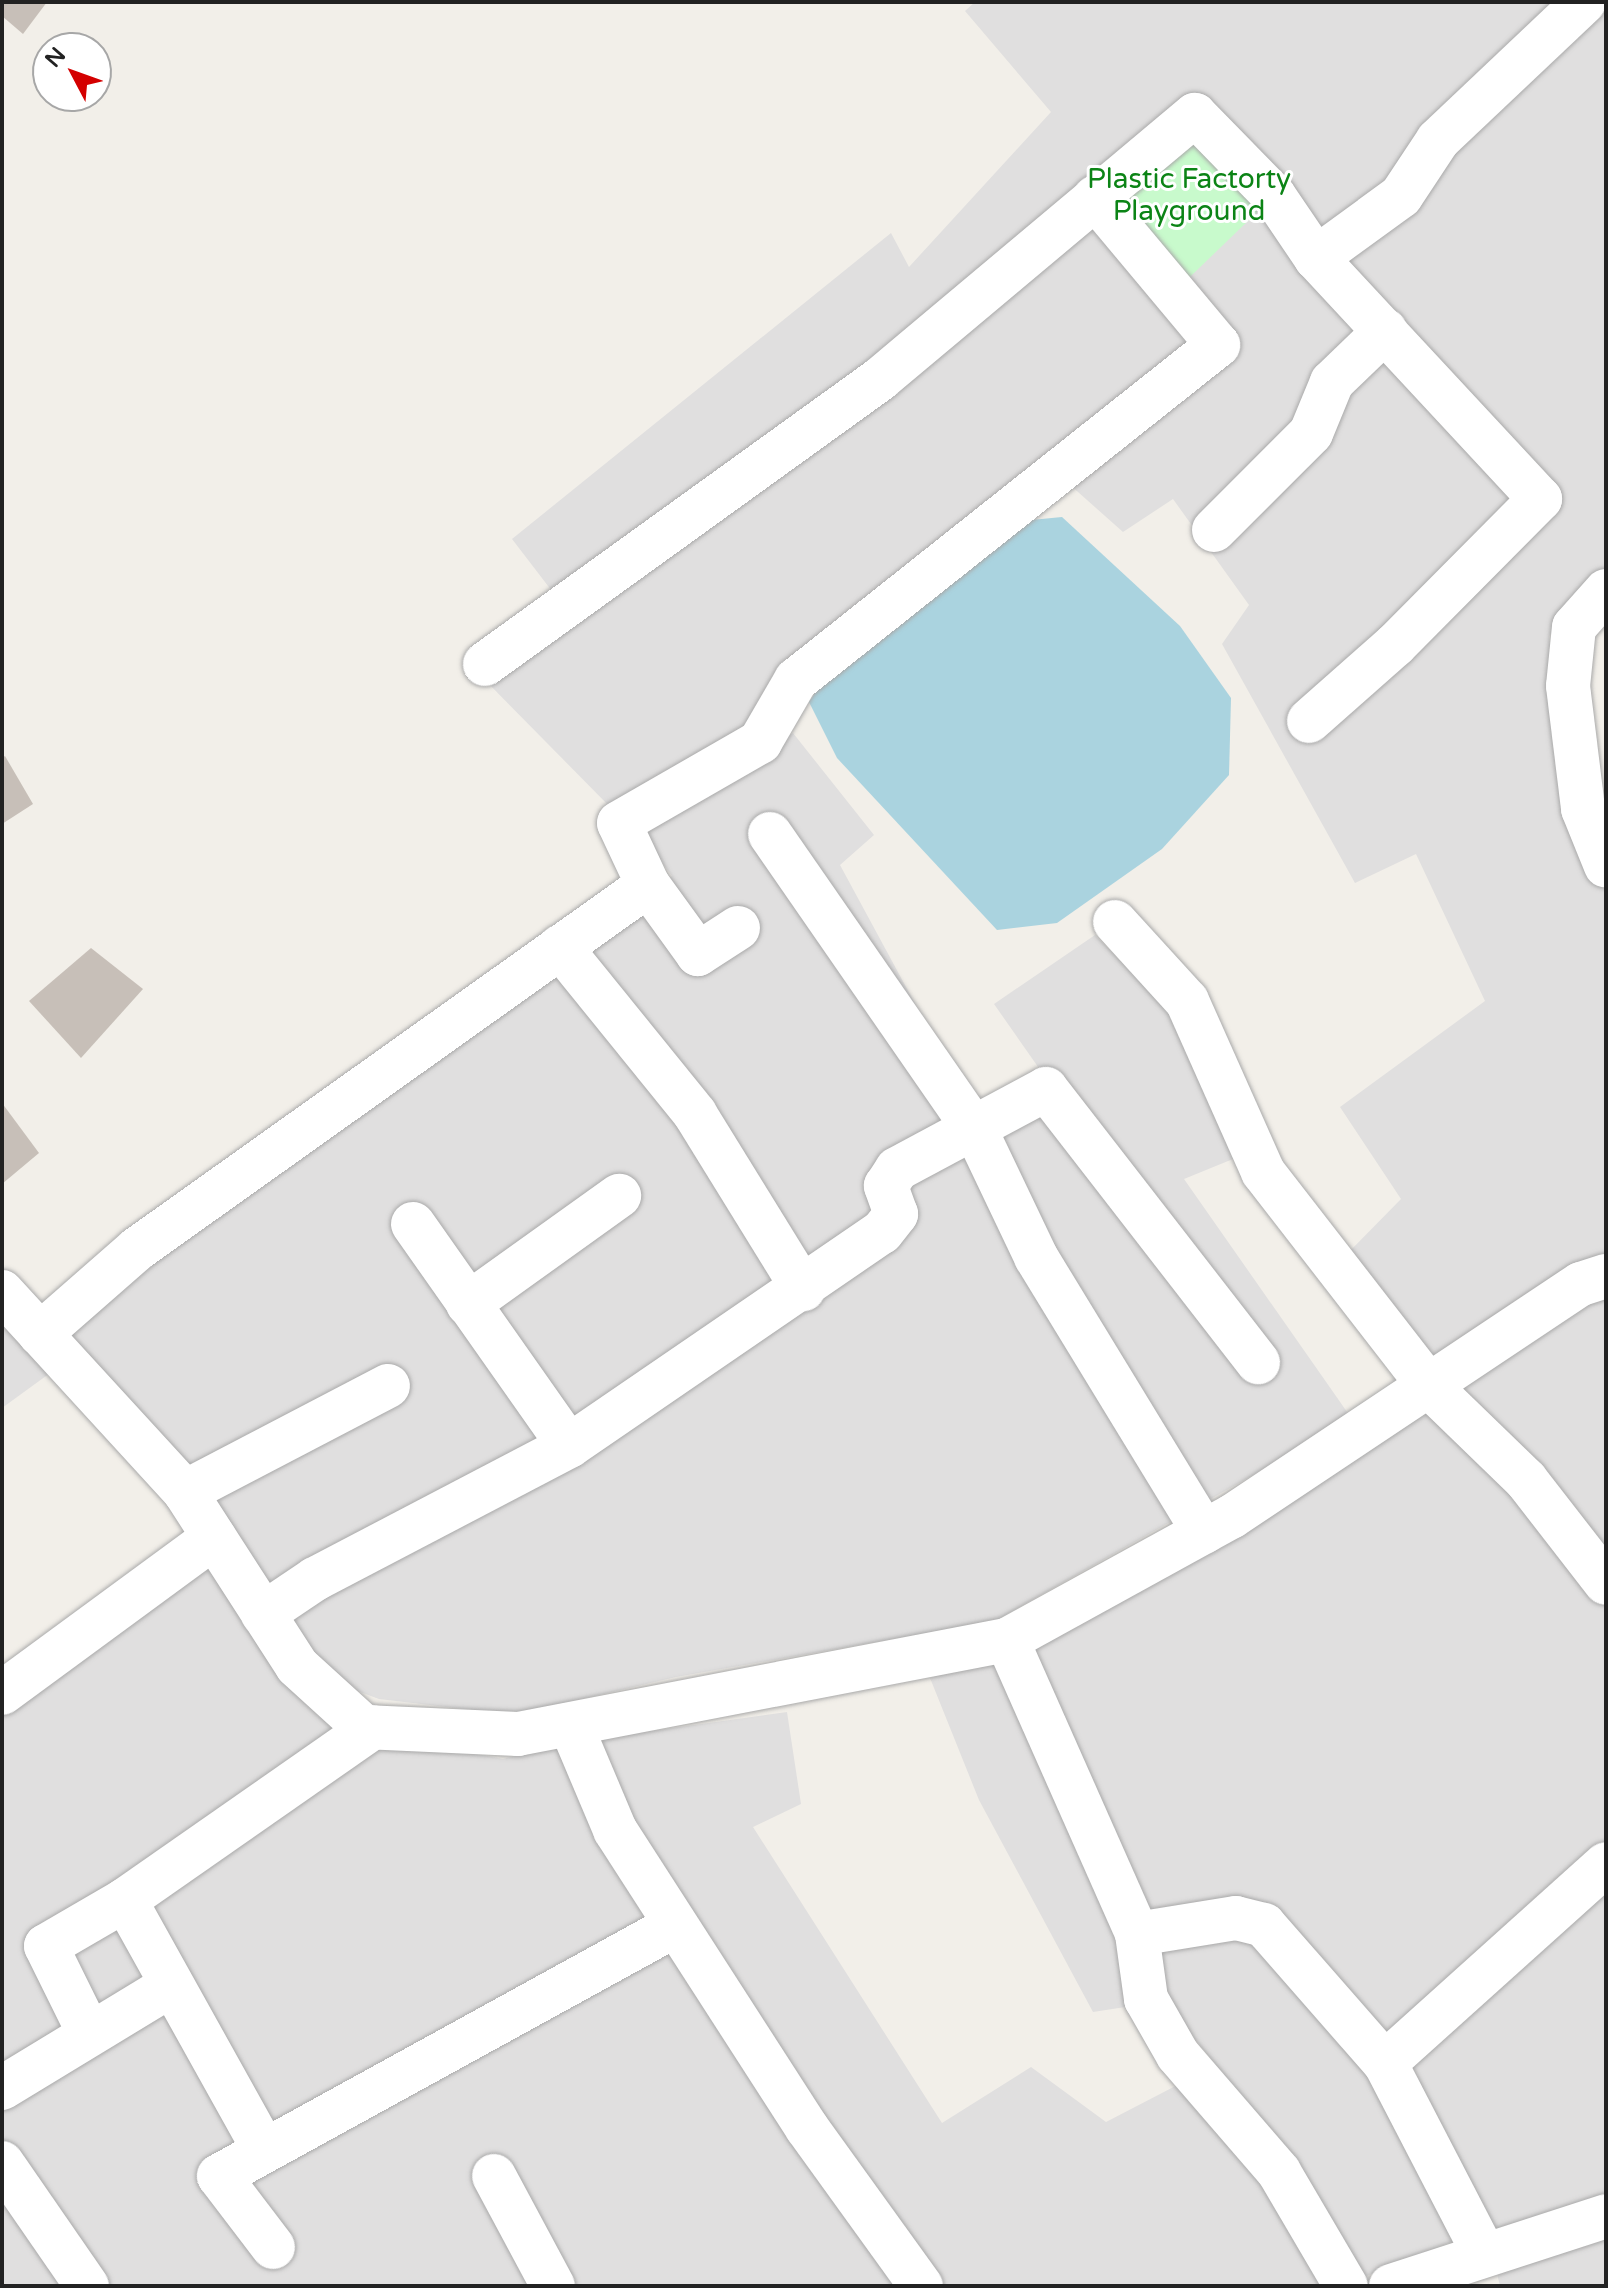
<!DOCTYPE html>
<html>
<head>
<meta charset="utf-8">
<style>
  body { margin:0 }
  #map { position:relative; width:1608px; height:2288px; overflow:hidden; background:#f2efe9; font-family:"Varela Round",sans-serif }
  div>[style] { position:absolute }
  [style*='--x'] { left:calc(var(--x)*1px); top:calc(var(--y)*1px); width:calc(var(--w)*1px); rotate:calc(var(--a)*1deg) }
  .residential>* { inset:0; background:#e0dfdf }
  .park>* { inset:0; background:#c8facc; transform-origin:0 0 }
  .water>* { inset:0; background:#aad3df }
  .building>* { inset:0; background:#c7bfb8 }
  .roads { filter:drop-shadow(0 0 2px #a9a9a9) drop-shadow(0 0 2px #a9a9a9) }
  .street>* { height:44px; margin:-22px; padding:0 22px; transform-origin:22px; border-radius:22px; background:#fff }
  span { translate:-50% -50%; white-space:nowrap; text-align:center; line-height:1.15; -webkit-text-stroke:6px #fff; paint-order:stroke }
  .park-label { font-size:28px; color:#0c8416 }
  .frame { position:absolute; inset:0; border:4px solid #222; pointer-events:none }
  .north { position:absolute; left:32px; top:32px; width:80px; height:80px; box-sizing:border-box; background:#fff; border:2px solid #a7a7a7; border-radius:50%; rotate:311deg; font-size:22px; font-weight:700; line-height:32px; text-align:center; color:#222 }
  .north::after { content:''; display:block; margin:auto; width:28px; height:36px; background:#d40000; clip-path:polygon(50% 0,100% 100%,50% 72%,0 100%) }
</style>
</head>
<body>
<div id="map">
  <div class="residential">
    <div style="clip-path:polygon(975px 2px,1606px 2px,1606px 569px,1549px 636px,1572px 827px,1606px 894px,1606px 1258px,1433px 1360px,1347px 1254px,1401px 1199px,1340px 1107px,1485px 1001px,1416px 854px,1355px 883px,1222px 644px,1249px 605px,1173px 499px,1123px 532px,1042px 460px,745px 732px,612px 809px,484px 679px,578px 625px,512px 539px,891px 233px,909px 267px,1051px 112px,965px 11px)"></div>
    <div style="clip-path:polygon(793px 733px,874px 835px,840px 865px,971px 1107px,1043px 1074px,994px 1004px,1095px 935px,1176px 1018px,1233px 1159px,1184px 1179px,1352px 1419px,995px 1621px,676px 1677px,514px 1715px,379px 1699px,336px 1683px,54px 1334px,672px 876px,636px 828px)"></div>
    <div style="clip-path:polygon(1606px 1296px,1606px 2286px,1500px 2286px,1486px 2228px,1342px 2286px,2px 2286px,2px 1716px,206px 1567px,266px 1638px,384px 1736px,503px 1759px,558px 1744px,787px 1712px,801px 1804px,753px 1827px,942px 2123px,1031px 2067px,1106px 2122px,1216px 2065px,1164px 2001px,1093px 2012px,979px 1800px,930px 1678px,1023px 1648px,1485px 1358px)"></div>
    <div style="clip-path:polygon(2px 1314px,57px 1368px,2px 1408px)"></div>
  </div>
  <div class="park">
    <div style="left:1195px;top:115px;width:113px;height:130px;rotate:46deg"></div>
  </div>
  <div class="water">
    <div style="clip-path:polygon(1062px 517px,1180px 626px,1231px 698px,1229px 775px,1162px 849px,1057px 923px,997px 930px,837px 758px,809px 702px,840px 656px,1021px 521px)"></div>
  </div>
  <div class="building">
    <div style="clip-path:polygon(2px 2px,47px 2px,23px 34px,2px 16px)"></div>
    <div style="clip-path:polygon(5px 756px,33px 804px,2px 824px,2px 758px)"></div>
    <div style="clip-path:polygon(91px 948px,143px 989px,81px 1058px,29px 1001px)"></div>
    <div style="clip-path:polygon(2px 1103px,39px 1153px,2px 1184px)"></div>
  </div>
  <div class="roads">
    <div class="street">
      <div style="--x:1214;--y:530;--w:137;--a:-45"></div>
      <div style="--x:1311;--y:433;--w:55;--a:-67.6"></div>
      <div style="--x:1332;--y:382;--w:74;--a:-43.9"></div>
      <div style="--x:1606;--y:591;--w:48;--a:131.6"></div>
      <div style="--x:1574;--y:627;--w:59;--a:95.8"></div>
      <div style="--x:1568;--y:686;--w:124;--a:83"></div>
      <div style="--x:1583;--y:809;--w:61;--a:68"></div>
      <div style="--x:485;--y:664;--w:487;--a:-35.8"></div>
      <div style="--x:880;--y:379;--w:411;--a:-40"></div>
      <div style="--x:1195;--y:115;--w:113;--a:45.7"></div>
      <div style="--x:1274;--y:196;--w:75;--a:55.9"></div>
      <div style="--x:1316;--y:258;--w:105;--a:-36.1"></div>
      <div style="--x:1401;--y:196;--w:67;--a:-56.5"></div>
      <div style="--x:1438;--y:140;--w:201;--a:-43.4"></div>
      <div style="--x:1309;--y:721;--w:115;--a:-41.5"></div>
      <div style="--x:1395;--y:645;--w:206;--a:-45.2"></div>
      <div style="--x:1540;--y:499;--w:329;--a:-132.9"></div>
      <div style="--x:770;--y:834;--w:361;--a:55.3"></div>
      <div style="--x:976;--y:1131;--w:140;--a:64.5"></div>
      <div style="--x:1036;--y:1257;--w:322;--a:58.6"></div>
      <div style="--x:1115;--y:922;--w:107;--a:47.7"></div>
      <div style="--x:1187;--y:1001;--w:187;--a:66"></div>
      <div style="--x:1263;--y:1172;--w:271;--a:52.2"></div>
      <div style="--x:1429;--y:1386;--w:135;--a:44.1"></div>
      <div style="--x:1526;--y:1480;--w:130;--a:52.2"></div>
      <div style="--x:738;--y:928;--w:48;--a:147"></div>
      <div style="--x:698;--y:954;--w:85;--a:-125.9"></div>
      <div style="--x:648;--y:885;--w:68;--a:-115.1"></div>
      <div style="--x:619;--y:823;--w:163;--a:-29.9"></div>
      <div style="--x:760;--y:742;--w:72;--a:-59.9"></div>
      <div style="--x:796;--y:680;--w:539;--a:-38.44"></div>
      <div style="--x:1218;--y:345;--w:192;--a:-129.9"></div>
      <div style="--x:560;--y:947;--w:215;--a:51"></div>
      <div style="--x:695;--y:1114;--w:206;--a:58.3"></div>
      <div style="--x:413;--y:1224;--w:271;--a:54.9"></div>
      <div style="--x:2;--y:1292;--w:271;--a:47.5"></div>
      <div style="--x:185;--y:1492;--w:207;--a:57.2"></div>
      <div style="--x:297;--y:1666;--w:91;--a:42.3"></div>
      <div style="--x:364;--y:1727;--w:154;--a:2.6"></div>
      <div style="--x:518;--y:1734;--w:498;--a:-10.9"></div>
      <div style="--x:1007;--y:1640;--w:256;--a:-28.8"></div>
      <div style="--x:1231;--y:1517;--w:420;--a:-33.7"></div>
      <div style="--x:1581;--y:1284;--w:26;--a:-18"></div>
      <div style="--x:468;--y:1304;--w:186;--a:-35.6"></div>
      <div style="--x:40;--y:1334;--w:129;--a:-41.2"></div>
      <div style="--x:137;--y:1249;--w:627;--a:-35.46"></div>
      <div style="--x:185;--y:1492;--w:229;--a:-27.6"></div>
      <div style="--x:263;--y:1614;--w:63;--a:-33.9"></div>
      <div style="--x:315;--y:1579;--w:287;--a:-27.6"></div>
      <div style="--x:569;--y:1446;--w:379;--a:-34.4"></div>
      <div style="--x:882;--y:1232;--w:23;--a:-52"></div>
      <div style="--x:896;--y:1214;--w:30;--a:-110"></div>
      <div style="--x:886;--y:1186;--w:20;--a:-57"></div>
      <div style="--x:897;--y:1169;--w:169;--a:-28.2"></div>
      <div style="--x:1046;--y:1089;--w:346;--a:52.2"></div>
      <div style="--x:1007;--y:1640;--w:321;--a:66.1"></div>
      <div style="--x:1137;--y:1934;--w:100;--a:-9.2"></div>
      <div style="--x:1236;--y:1918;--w:29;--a:14"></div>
      <div style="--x:1264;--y:1925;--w:184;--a:48.8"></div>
      <div style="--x:1385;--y:2063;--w:215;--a:62.6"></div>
      <div style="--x:2;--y:1693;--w:263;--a:-36.3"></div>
      <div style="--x:572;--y:1728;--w:111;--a:67.1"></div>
      <div style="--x:615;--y:1830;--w:354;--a:57.2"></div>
      <div style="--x:807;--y:2128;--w:195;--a:54.2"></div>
      <div style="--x:125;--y:1900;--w:286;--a:60.9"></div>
      <div style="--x:1137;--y:1934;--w:66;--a:82.1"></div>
      <div style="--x:1146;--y:1999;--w:64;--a:60.3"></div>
      <div style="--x:1178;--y:2055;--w:155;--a:49.2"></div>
      <div style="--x:1279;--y:2172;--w:132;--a:59.6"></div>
      <div style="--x:89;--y:2033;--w:97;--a:-116.3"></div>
      <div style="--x:46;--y:1946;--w:91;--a:-30.2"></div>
      <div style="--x:125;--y:1900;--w:302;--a:-34.9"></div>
      <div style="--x:1385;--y:2063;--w:297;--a:-42"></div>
      <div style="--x:2;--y:2088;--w:194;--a:-31.3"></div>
      <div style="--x:2;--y:2163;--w:150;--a:55.4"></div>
      <div style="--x:494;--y:2176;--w:125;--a:61.8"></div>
      <div style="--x:273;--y:2247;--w:89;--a:-127.3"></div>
      <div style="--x:219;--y:2176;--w:521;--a:-28.78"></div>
      <div style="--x:1391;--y:2286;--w:226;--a:-18"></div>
    </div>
  </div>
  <div class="park-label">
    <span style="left:1189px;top:195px">Plastic Factorty<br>Playground</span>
  </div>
  <div class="frame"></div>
  <div class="north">N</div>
</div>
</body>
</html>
